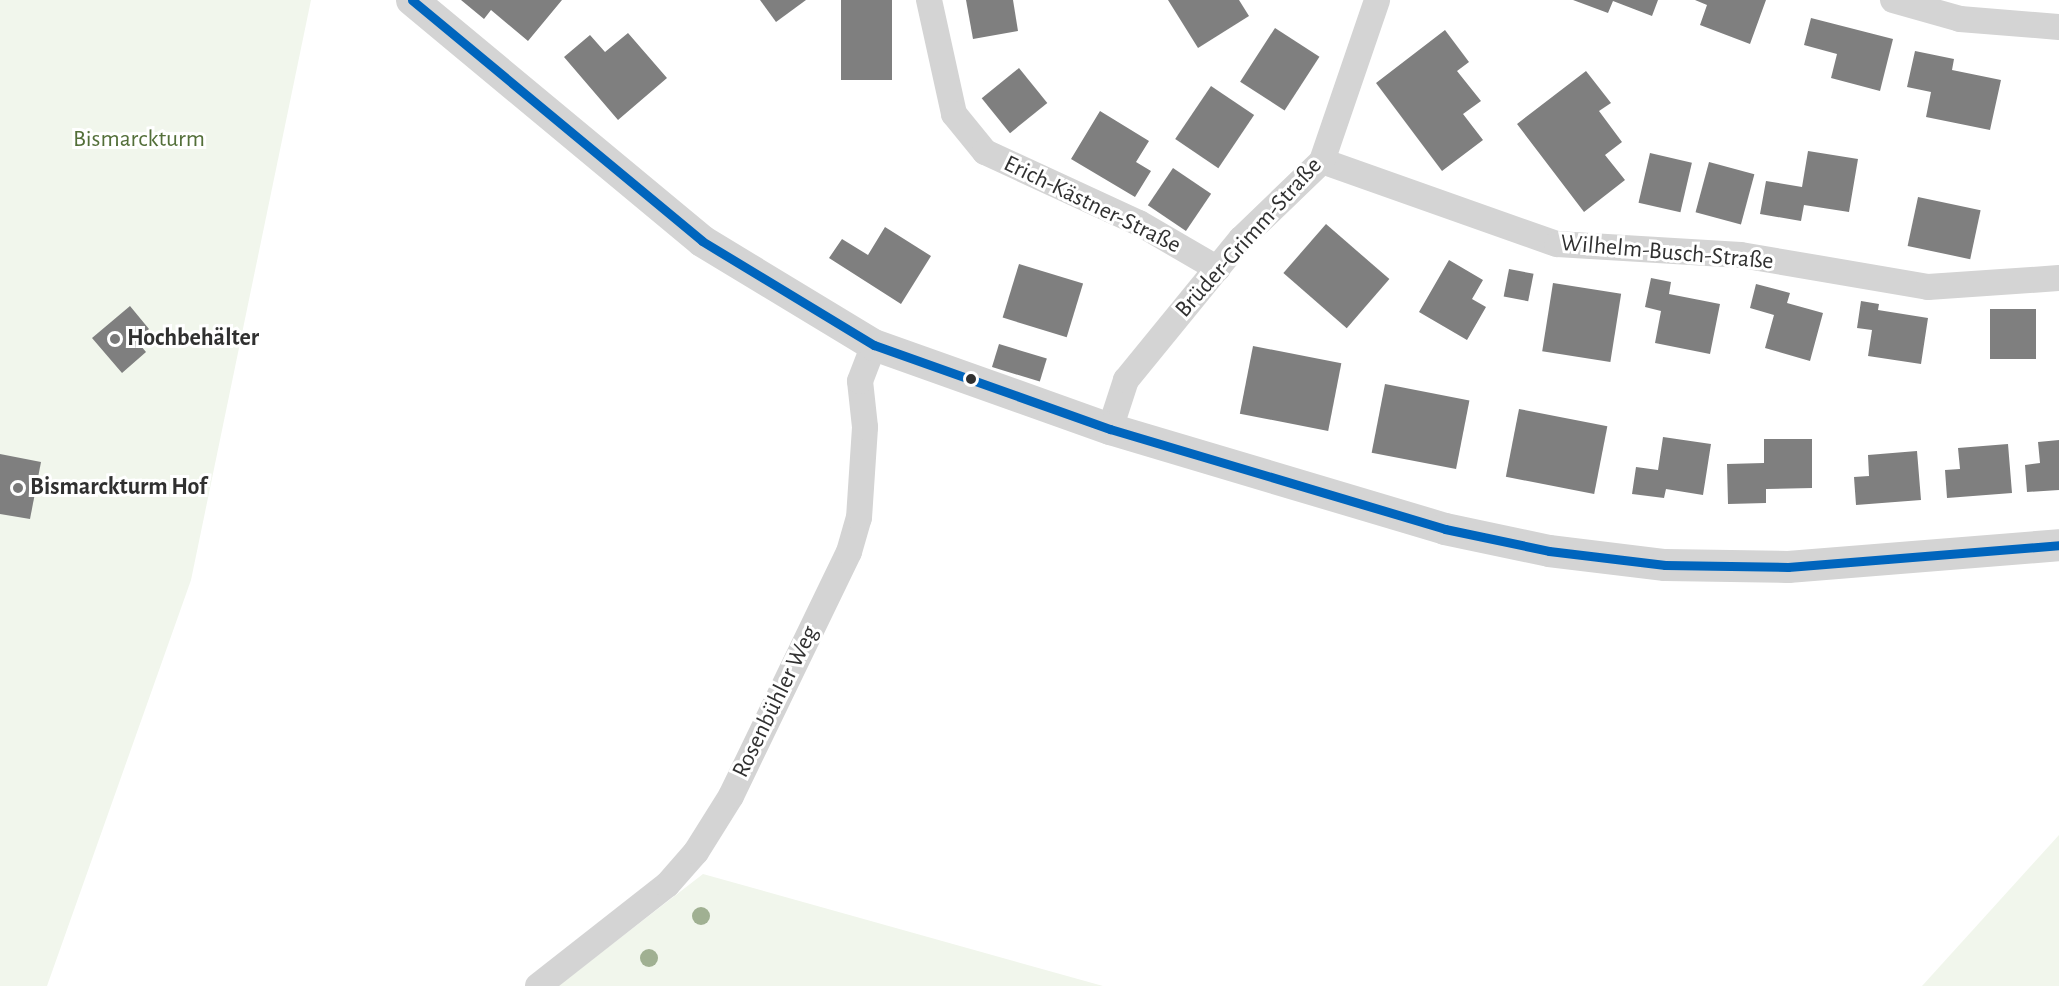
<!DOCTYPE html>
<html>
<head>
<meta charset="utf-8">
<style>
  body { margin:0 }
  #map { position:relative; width:2059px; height:986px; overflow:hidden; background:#fff; font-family:"Alegreya Sans",sans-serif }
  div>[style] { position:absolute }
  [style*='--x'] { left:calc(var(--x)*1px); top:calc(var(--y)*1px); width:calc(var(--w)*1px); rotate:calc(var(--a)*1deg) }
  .green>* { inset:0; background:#f1f6ec }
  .building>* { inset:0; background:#7f7f7f; transform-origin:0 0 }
  .minor>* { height:26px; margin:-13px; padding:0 13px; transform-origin:13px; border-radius:13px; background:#d4d4d4 }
  .tertiary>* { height:32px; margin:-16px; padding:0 16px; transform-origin:16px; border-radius:16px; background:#d4d4d4 }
  .bus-1>* { height:9px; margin:-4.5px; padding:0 4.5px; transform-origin:4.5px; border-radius:4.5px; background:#0065bd }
  .trees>* { width:18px; height:18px; margin:-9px; border-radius:50%; background:#a0b092 }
  .dots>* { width:16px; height:16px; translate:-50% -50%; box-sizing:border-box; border:3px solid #fff; border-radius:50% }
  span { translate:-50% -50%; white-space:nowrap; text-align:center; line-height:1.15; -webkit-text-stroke:6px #fff; paint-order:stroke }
  .park-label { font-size:24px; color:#536f39 }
  .street-label { font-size:24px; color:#303030 }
  .poi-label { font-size:24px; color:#303030; font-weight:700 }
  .left { translate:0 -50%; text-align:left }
</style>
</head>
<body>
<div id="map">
  <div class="green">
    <div style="clip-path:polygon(0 0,311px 0,191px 580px,47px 986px,0 986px)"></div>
    <div style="clip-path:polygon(2059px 835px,2059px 986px,1922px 986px)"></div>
    <div style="clip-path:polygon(703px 874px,1103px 986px,558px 986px)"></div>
  </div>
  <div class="building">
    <div style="clip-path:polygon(461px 0,562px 0,528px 41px,491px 10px,484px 19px)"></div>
    <div style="clip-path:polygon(760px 0,806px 0,776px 22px)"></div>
    <div style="left:841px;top:0;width:51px;height:80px"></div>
    <div style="clip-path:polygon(966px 0,1013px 0,1018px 31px,973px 39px)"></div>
    <div style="clip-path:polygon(1168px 0,1239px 0,1249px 16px,1198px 48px)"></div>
    <div style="clip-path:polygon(1573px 0,1658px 0,1652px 16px,1613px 1px,1608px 13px)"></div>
    <div style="clip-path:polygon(1695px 0,1766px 0,1750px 44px,1700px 25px,1707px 5px)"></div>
    <div style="clip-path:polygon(1811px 18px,1893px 39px,1880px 91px,1831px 78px,1837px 54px,1804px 45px)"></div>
    <div style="left:1275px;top:28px;width:53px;height:64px;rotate:33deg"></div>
    <div style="clip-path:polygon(1445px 30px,1469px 62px,1457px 71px,1481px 101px,1463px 114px,1483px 140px,1442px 171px,1376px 83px)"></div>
    <div style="clip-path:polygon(628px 33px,667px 78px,618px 120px,564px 57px,590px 35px,605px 52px)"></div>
    <div style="clip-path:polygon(1915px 51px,1954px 59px,1952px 70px,2001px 80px,1990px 130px,1926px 117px,1931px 92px,1907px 87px)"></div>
    <div style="left:1019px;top:68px;width:45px;height:48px;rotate:51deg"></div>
    <div style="clip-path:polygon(1586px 71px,1611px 103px,1599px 111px,1622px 142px,1605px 155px,1625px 180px,1584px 212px,1517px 124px)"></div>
    <div style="left:1211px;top:86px;width:52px;height:64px;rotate:34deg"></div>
    <div style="clip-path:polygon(1100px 111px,1149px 141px,1136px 162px,1151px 171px,1135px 197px,1071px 159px)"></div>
    <div style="clip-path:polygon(1808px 151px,1858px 159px,1849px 212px,1804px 205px,1801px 221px,1760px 214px,1766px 181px,1802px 187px)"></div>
    <div style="left:1650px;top:153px;width:43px;height:51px;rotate:13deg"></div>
    <div style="left:1709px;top:162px;width:47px;height:52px;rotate:15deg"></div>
    <div style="left:1173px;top:168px;width:46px;height:45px;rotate:34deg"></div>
    <div style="left:1918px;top:197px;width:64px;height:50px;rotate:12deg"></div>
    <div style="left:1326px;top:224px;width:84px;height:65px;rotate:41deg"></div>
    <div style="clip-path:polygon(885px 227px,931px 256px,901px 304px,829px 258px,842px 239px,868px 255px)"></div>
    <div style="clip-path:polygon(1449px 260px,1483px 280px,1472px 299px,1486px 307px,1467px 340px,1419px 312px)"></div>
    <div style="left:1019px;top:264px;width:67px;height:56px;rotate:17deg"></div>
    <div style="left:1509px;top:269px;width:25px;height:28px;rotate:11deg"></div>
    <div style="clip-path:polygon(1651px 278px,1671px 282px,1669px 294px,1720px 304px,1710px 354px,1655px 343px,1661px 311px,1645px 307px)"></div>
    <div style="left:1553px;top:283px;width:69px;height:69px;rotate:9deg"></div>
    <div style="clip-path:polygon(1756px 284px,1790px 293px,1787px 303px,1823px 313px,1810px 361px,1765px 348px,1774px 315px,1750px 308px)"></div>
    <div style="clip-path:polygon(1861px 301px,1879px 304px,1878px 310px,1928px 318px,1921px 364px,1868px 356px,1872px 330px,1857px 328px)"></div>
    <div style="clip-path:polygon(130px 306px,149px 329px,136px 340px,146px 352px,122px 373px,92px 338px)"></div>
    <div style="left:1990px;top:309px;width:46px;height:50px"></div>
    <div style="left:999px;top:344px;width:50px;height:24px;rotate:17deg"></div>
    <div style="left:1253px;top:346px;width:90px;height:69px;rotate:11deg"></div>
    <div style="left:1385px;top:384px;width:86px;height:70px;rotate:11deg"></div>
    <div style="left:1519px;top:409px;width:90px;height:69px;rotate:11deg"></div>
    <div style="clip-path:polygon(1663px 437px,1711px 444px,1703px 495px,1666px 489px,1664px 498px,1632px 494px,1636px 467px,1658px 470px)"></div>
    <div style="clip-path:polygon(1764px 439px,1812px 439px,1812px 488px,1766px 489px,1766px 503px,1728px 504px,1727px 464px,1764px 463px)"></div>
    <div style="clip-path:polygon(2059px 440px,2059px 490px,2027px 492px,2025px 465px,2040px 463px,2038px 442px)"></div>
    <div style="clip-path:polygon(2008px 444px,2012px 493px,1947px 498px,1945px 470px,1960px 469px,1958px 448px)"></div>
    <div style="clip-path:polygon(1917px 451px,1921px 500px,1856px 505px,1854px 477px,1869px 476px,1868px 455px)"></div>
    <div style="clip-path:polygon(0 454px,41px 462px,30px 519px,0 514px)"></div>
  </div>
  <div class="minor">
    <div style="--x:929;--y:0;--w:117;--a:77.6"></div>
    <div style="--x:954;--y:114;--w:49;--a:50.8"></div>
    <div style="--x:985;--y:152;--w:170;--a:24.8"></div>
    <div style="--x:1139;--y:223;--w:91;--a:30.2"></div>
    <div style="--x:1893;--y:0;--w:70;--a:15.8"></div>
    <div style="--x:1960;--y:19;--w:99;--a:4.6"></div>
    <div style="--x:1322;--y:161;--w:249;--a:19.5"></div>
    <div style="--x:1557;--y:244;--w:184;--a:3.4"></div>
    <div style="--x:1741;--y:255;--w:190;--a:9.7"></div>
    <div style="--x:1928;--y:287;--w:131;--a:-3.9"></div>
    <div style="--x:1110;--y:429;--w:52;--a:-71.9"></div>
    <div style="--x:1126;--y:380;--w:182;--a:-50.8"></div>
    <div style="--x:1241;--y:239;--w:112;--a:-43.9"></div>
    <div style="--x:1322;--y:161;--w:170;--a:-71.1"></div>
    <div style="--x:538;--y:986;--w:164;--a:-38.1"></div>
    <div style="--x:667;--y:885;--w:44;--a:-48.7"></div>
    <div style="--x:696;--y:852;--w:66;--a:-58"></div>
    <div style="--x:731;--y:796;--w:271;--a:-64.2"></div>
    <div style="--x:849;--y:552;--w:35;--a:-74"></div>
    <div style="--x:859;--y:518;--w:91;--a:-86.2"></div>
    <div style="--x:865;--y:427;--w:46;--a:-96.2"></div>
    <div style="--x:860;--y:381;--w:39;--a:-69"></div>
  </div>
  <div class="tertiary">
    <div style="--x:412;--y:0;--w:377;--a:39.7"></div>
    <div style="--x:702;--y:241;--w:201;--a:31.2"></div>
    <div style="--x:874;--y:345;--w:251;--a:19.6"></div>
    <div style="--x:1110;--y:429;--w:350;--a:16.6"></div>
    <div style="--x:1445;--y:529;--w:106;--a:11.9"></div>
    <div style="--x:1549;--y:551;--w:117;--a:6.9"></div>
    <div style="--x:1665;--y:565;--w:123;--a:0.9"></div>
    <div style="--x:1788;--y:567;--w:272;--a:-4.6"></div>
  </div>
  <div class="bus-1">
    <div style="--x:412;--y:0;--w:377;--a:39.7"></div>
    <div style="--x:702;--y:241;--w:201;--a:31.2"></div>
    <div style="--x:874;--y:345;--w:251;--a:19.6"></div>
    <div style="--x:1110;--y:429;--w:350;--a:16.6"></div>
    <div style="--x:1445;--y:529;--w:106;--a:11.9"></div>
    <div style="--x:1549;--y:551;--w:117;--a:6.9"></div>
    <div style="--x:1665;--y:565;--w:123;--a:0.9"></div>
    <div style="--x:1788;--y:567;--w:272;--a:-4.6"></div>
  </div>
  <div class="trees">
    <div style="left:701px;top:916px"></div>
    <div style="left:649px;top:958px"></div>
  </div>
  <div class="dots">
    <div style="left:115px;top:339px;background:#787878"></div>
    <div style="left:971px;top:379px;background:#303030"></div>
    <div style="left:18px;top:488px;background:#787878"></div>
  </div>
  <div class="park-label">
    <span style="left:139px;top:140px">Bismarckturm</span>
  </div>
  <div class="street-label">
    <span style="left:1092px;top:205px;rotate:26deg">Erich-Kästner-Straße</span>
    <span style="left:1249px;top:238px;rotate:-48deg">Brüder-Grimm-Straße</span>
    <span style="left:1667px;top:253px;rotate:5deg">Wilhelm-Busch-Straße</span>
    <span style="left:776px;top:702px;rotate:-64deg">Rosenbühler Weg</span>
  </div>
  <div class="poi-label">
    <span class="left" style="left:127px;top:339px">Hochbehälter</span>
    <span class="left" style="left:30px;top:488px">Bismarckturm Hof</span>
  </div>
</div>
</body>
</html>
